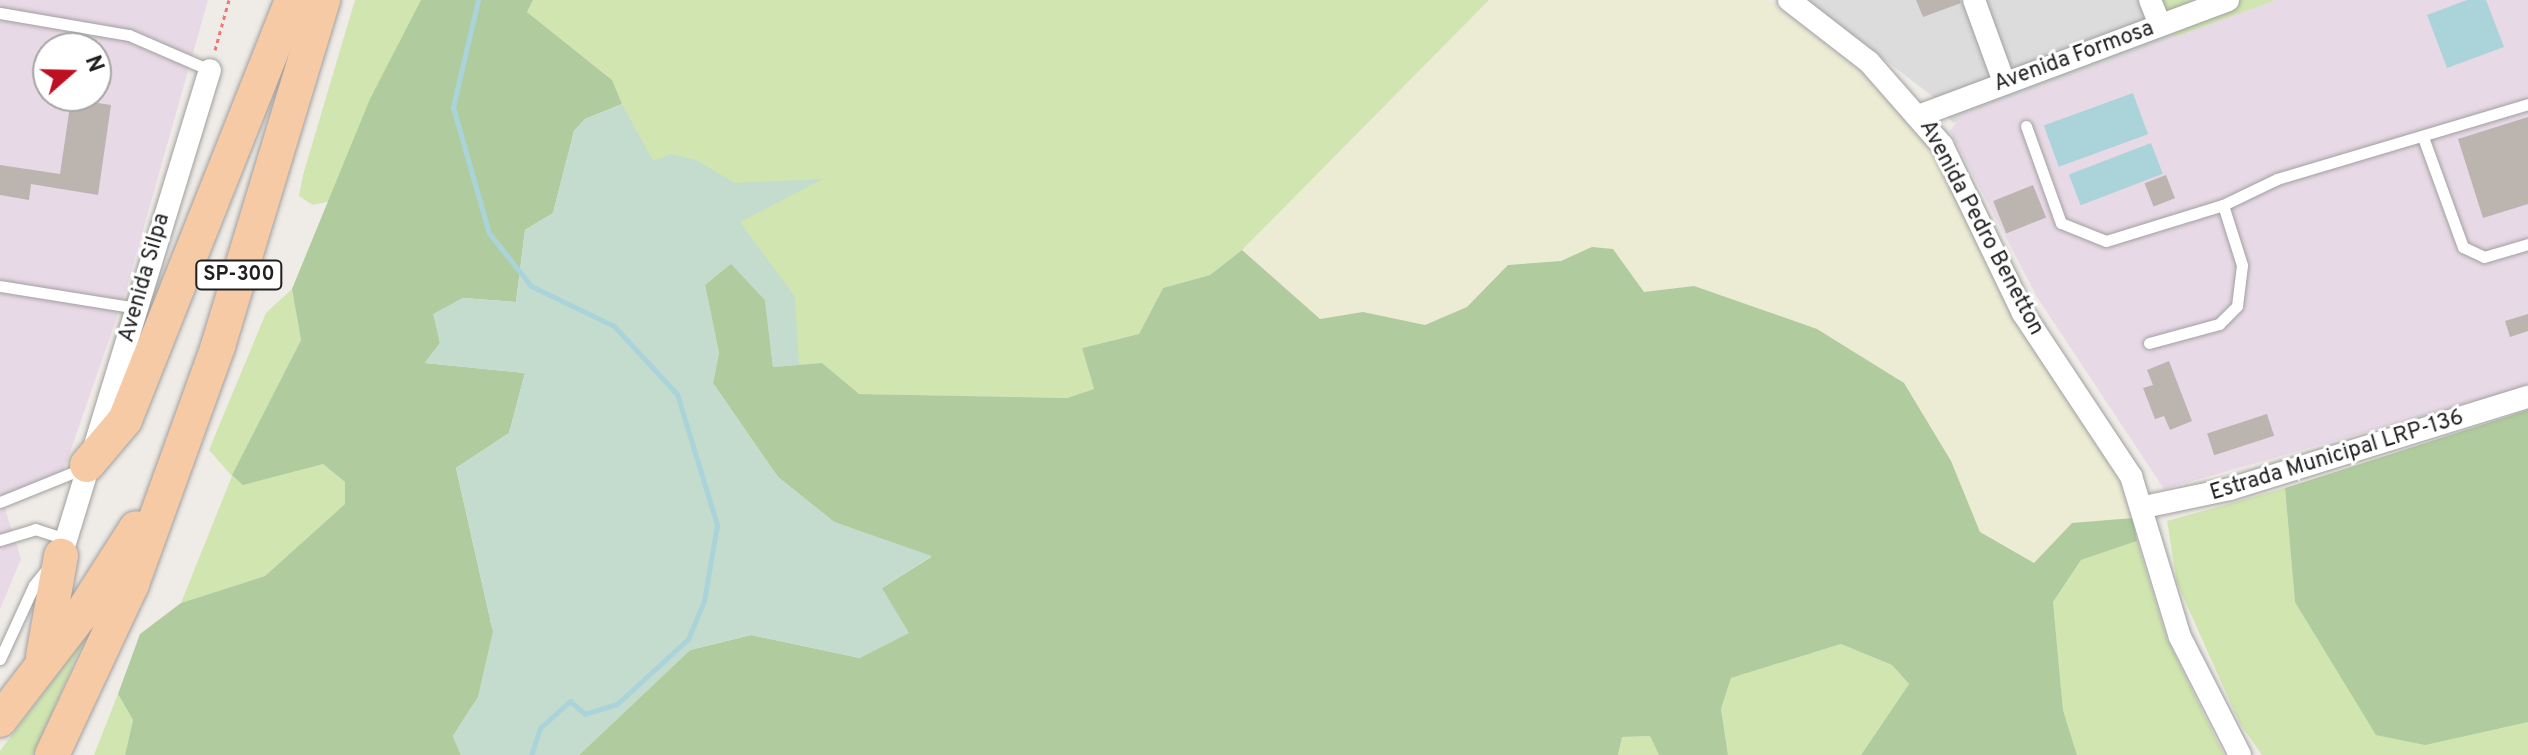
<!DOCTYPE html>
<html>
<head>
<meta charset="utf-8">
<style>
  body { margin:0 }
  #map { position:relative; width:2528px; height:755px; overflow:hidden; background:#efebe6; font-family:Overpass,sans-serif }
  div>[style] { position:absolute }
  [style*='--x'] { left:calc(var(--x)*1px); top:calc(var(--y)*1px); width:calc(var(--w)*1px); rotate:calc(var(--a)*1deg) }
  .residential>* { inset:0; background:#dddcdc }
  .industrial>* { inset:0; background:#e8d9e6 }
  .farmland>* { inset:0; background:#ecebd3 }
  .grass>* { inset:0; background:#d0e5b0 }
  .forest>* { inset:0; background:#b0cb9e }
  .wetland>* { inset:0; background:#c4dcce }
  .water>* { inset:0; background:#aad4d9; transform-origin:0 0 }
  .stream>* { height:5px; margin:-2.5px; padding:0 2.5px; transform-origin:2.5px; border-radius:2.5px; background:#aad4d9 }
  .building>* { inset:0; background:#bcb4af; transform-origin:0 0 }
  .path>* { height:3px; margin-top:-1.5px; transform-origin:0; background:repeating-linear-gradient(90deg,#ef7778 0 4px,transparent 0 8px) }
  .roads { filter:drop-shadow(0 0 2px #a0a0a0) drop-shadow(0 0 2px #a0a0a0) }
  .lane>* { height:11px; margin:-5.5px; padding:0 5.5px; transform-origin:5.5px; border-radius:5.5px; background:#fff }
  .street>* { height:22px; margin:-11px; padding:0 11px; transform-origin:11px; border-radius:11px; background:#fff }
  .primary>* { height:34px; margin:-17px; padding:0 17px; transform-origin:17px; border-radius:17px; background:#f5caa5 }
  span { translate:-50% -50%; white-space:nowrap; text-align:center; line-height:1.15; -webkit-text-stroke:6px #fff; paint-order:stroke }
  .shield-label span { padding:2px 6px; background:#fff; border:2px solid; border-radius:6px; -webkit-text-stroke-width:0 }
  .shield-label { font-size:20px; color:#1f1f1f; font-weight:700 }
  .street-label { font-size:22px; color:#1f1f1f }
  .north { position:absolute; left:32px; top:32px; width:80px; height:80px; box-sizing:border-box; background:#fff; border:2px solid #a5a5a5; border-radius:50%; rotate:70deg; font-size:22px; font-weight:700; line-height:32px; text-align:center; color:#1f1f1f }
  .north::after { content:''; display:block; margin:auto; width:28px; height:36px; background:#be1023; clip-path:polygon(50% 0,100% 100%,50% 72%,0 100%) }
</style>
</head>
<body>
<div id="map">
  <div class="residential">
    <div style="clip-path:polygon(1807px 0,2161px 0,2175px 37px,1953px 123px,1932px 96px)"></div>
  </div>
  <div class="industrial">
    <div style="clip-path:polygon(evenodd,0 0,208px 0,125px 294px,62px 475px,1px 496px,21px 559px,0 609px,0 0,48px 48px,96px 48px,96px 96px,48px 96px,48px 48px)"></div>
    <div style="clip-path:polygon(2276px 0,2528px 0,2528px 386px,2164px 489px,2037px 297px,1950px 131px,1961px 116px)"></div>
  </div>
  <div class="farmland">
    <div style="clip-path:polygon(1489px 0,1768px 0,1861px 71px,1932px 151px,2013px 319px,2111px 462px,2133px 518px,2072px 523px,2034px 563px,1980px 532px,1951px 461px,1694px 286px,1644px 292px,1592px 247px,1561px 261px,1508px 266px,1467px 307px,1425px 325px,1363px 312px,1320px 319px,1242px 250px)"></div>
  </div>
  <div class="grass">
    <div style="clip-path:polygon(355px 0,421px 0,330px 201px,313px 205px,299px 196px,303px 175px)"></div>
    <div style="clip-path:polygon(533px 0,1489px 0,1242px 250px,1210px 275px,1163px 288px,1139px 334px,1082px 348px,1094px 389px,1067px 398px,858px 394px,822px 363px,690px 650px,579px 755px,461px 755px,622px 104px,611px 79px,527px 12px)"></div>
    <div style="clip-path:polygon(2161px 0,2276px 0,2175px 37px)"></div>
    <div style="clip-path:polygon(292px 289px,301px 340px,232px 475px,323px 464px,345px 482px,345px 504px,265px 576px,181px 603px,232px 476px,209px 450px,266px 313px)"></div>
    <div style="clip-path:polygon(2285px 488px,2295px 602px,2515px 723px,2528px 722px,2528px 755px,2262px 755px,2239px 722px,2177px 583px,2167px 521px)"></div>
    <div style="clip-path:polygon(2137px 541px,2167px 639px,2224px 755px,2077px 755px,2063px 710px,2053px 602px,2081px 560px)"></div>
    <div style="clip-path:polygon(85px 638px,33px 755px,0 755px,0 751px)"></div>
    <div style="clip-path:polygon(1841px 644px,1892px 665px,1909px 684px,1861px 755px,1728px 755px,1721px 709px,1731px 678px)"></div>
    <div style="clip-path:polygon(118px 694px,133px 720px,125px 755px,94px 755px)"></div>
    <div style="clip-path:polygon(1650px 736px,1659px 755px,1618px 755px,1622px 737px)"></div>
  </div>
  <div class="forest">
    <div style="clip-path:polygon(421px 0,533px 0,527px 12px,612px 80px,622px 104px,585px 119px,574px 131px,553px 213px,525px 230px,516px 302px,463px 298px,434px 314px,440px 343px,425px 363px,525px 373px,509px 433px,456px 468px,493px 632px,478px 697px,453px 736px,461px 755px,125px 755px,133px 720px,118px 694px,140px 634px,181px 603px,265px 576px,345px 504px,345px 482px,323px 464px,243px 485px,232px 475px,301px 340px,292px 289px,370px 99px)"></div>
    <div style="clip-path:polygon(1592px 247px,1613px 249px,1644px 292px,1694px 286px,1817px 329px,1904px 383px,1951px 461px,1980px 532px,2034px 563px,2072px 523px,2133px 518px,2137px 541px,2081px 560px,2053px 602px,2063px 710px,2077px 755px,1861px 755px,1909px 684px,1892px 665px,1841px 644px,1731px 678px,1721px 709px,1728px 755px,1659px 755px,1650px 736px,1622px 737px,1618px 755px,579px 755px,690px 650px,751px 635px,860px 658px,882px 588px,931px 557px,834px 522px,778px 477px,713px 383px,719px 353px,705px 285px,731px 263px,765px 300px,773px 367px,822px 363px,859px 394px,1067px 398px,1094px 389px,1082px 348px,1139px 334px,1163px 288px,1210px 275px,1242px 250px,1320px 319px,1363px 312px,1425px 325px,1467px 307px,1508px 265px,1561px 261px)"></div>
    <div style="clip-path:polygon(2528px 410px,2528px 722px,2425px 745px,2376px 735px,2295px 602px,2285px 488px)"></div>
  </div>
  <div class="wetland">
    <div style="clip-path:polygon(622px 104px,653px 161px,671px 154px,696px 160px,735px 183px,823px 179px,740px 222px,795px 297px,799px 365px,773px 367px,765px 300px,731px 264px,705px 285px,719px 353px,713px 383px,778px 477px,834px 522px,932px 556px,882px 588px,909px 633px,860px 658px,751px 635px,690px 650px,579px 755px,461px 755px,453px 736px,478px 697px,493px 632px,456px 468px,509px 433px,525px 373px,425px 363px,440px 343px,433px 314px,463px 298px,516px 302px,525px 230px,553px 213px,574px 131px,585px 119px)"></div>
  </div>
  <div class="water">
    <div style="clip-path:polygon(2467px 0,2486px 0,2504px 47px,2447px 68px,2427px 15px)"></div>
    <div style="left:2133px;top:93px;width:44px;height:95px;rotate:70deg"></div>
    <div style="left:2151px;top:143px;width:33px;height:88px;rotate:69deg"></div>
  </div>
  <div class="stream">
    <div style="--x:478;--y:0;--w:110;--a:103.2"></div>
    <div style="--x:453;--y:107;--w:131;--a:74.1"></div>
    <div style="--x:489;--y:233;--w:68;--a:51.6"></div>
    <div style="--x:531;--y:286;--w:92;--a:25.7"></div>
    <div style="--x:614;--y:326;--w:93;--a:47.2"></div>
    <div style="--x:677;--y:394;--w:137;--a:73"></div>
    <div style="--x:717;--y:525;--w:77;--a:99.7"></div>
    <div style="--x:704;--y:601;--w:41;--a:112.8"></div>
    <div style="--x:688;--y:639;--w:96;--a:137.5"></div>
    <div style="--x:617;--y:704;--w:34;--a:163"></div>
    <div style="--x:585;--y:714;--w:20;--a:-139"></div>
    <div style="--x:570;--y:701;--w:40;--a:138"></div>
    <div style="--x:540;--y:728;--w:28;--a:108"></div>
  </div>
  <div class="building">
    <div style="clip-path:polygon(1916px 0,1960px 0,1961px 3px,1923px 17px)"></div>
    <div style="clip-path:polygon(71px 99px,111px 105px,98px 195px,31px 184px,29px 200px,0 195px,0 165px,60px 174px)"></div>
    <div style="clip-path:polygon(2528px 117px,2528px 204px,2483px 218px,2458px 139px)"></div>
    <div style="left:2166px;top:175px;width:25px;height:23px;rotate:69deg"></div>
    <div style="left:2033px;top:185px;width:35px;height:43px;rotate:68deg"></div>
    <div style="clip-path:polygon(2528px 314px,2528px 331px,2510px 337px,2505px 321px)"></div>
    <div style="clip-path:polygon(2169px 361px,2192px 421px,2170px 430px,2164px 416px,2155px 419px,2143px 388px,2153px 385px,2147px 370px)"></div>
    <div style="left:2267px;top:414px;width:23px;height:63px;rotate:72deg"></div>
  </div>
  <div class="path">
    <div style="--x:215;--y:50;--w:52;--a:-74.4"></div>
  </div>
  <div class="roads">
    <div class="lane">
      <div style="--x:0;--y:13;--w:131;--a:9.7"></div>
      <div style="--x:129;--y:35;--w:88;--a:23.4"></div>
      <div style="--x:2026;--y:126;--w:103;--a:70.2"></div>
      <div style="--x:2061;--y:223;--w:48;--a:21.8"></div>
      <div style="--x:2106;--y:241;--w:122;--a:-17.1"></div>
      <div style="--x:2223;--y:205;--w:60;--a:-25.7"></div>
      <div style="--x:2277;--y:179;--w:262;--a:-16.6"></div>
      <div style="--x:2424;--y:140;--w:114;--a:70"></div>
      <div style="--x:2463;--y:247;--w:23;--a:25"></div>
      <div style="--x:2484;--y:257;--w:46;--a:-16.5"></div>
      <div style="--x:0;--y:286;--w:139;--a:9.1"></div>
      <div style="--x:2149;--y:343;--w:73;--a:-15.2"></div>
      <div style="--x:2219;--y:324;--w:25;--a:-45"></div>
      <div style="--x:2237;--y:306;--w:41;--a:-83"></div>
      <div style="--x:2242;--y:265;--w:63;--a:-107.6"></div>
      <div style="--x:0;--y:502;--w:91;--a:-22"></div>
      <div style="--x:0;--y:540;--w:37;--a:-17"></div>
      <div style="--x:35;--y:529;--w:33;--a:18"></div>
      <div style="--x:0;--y:659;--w:81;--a:-65.3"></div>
      <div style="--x:34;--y:585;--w:27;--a:-51"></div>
    </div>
    <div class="street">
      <div style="--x:1789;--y:0;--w:101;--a:37.8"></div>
      <div style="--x:1869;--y:62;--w:111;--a:48.7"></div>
      <div style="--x:1942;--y:145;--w:187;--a:64.3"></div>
      <div style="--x:2023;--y:313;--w:196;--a:56.5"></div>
      <div style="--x:2131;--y:476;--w:168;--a:73.1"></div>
      <div style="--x:2180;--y:637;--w:132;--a:63"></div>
      <div style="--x:1974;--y:0;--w:87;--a:69.9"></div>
      <div style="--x:2150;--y:0;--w:27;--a:68"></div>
      <div style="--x:1921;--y:115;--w:328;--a:-20.5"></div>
      <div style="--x:2144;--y:507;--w:88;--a:-11.8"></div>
      <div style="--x:2230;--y:489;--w:312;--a:-17.2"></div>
      <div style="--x:61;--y:556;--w:508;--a:-72.96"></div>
    </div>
    <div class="primary">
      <div style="--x:87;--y:465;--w:59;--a:-49.8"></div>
      <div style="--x:125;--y:420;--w:452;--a:-68.3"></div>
      <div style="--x:43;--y:656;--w:102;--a:-79.8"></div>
      <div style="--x:0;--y:720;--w:131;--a:-52.4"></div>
      <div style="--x:80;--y:616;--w:104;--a:-57.5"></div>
      <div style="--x:52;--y:755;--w:189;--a:-64.9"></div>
      <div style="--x:132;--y:584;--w:253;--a:-70.1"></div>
      <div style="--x:218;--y:346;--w:362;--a:-73.1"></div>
    </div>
  </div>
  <div class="shield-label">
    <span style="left:239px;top:275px">SP-300</span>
  </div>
  <div class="street-label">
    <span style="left:2074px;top:57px;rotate:-20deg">Avenida Formosa</span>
    <span style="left:1981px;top:228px;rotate:62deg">Avenida Pedro Benetton</span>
    <span style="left:145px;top:278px;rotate:-74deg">Avenida Silpa</span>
    <span style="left:2337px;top:456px;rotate:-17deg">Estrada Municipal LRP-136</span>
  </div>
  <div class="north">N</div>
</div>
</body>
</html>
